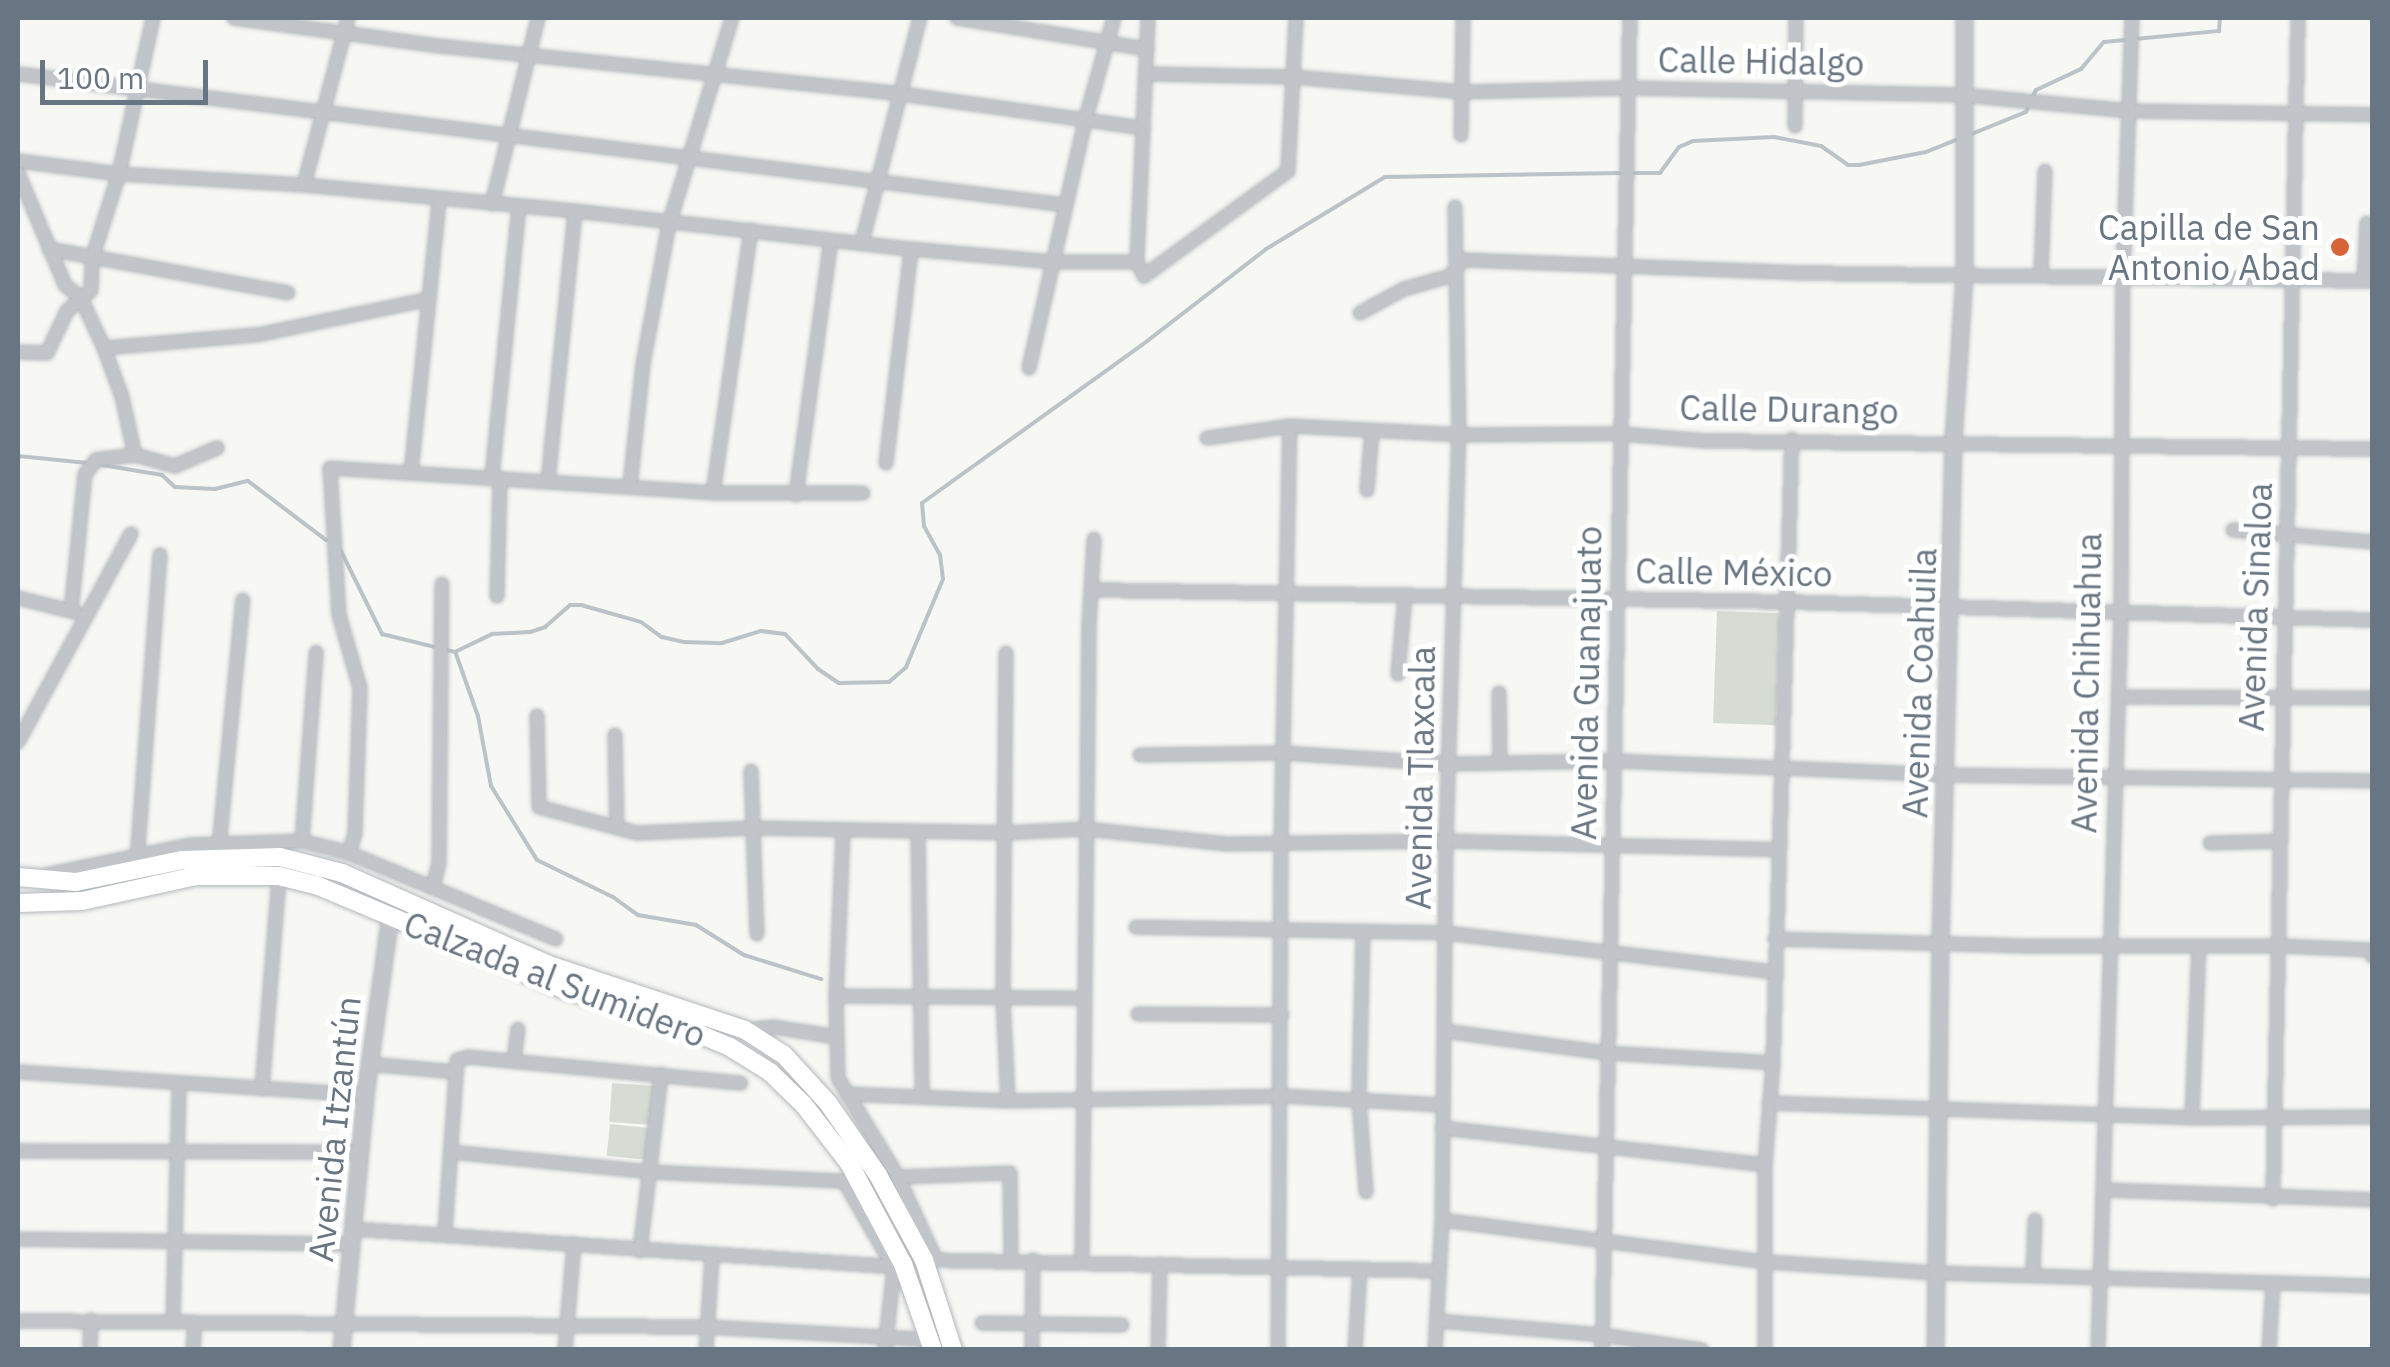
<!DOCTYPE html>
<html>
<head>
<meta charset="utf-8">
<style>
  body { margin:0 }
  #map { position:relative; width:2390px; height:1367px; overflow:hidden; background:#f7f7f4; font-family:"IBM Plex Sans",sans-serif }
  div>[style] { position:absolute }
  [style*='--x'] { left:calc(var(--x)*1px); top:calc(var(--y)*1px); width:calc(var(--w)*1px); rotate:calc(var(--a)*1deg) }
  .green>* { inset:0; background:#d6dcd4; transform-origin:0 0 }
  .stream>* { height:4px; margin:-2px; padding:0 2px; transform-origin:2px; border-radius:2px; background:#bac3c8 }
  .roads { filter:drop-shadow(0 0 2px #b3b8bc) drop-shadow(0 0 2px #b3b8bc) }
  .minor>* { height:12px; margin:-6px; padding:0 6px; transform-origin:6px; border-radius:6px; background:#c1c4c8 }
  .tertiary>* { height:15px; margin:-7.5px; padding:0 7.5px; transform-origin:7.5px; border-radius:7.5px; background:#c1c4c8 }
  .secondary>* { height:18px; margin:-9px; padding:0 9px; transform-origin:9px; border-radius:9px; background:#fff }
  .dots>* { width:28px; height:28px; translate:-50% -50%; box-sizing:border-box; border:5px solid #fff; border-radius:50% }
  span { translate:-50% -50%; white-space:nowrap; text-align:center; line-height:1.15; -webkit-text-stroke:10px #fff; paint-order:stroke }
  .street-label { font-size:35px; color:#687683 }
  .poi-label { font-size:35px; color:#687683 }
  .right { translate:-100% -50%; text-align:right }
  .frame { position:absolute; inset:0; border:20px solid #687683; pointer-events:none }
  .scale { position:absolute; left:40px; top:60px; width:168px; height:45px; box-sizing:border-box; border:5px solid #687683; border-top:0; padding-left:12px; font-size:30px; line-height:35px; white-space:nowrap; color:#687683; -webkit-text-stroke:8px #fff; paint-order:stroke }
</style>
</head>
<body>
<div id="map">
  <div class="green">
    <div style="left:1717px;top:611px;width:63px;height:112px;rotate:2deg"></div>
    <div style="left:612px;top:1083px;width:43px;height:39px;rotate:4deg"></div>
    <div style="left:610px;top:1124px;width:41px;height:32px;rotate:6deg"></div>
  </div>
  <div class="stream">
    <div style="--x:1969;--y:135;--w:61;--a:-22"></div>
    <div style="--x:2026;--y:112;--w:24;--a:-66"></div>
    <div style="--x:2036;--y:90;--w:50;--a:-25"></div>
    <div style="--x:2081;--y:69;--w:35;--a:-50"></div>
    <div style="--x:2104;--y:42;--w:116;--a:-5.5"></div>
    <div style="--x:2219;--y:31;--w:13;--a:-86"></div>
    <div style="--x:1630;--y:173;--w:30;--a:0"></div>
    <div style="--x:1660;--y:173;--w:32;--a:-54"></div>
    <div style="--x:1679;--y:147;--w:15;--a:-23"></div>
    <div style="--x:1693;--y:141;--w:81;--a:-2.8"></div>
    <div style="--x:1774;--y:137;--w:48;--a:10.8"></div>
    <div style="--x:1821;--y:146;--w:33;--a:35"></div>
    <div style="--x:1848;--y:165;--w:11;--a:0"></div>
    <div style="--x:1859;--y:165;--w:68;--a:-11"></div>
    <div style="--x:1926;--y:152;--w:37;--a:-22"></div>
    <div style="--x:18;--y:456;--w:70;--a:5.7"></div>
    <div style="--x:102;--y:465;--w:61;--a:9.5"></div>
    <div style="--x:162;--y:475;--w:18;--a:43"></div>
    <div style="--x:175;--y:487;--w:40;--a:2.9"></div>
    <div style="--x:215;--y:489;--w:34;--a:-14"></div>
    <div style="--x:248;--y:481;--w:98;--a:37.1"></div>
    <div style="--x:341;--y:551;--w:93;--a:63.7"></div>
    <div style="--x:382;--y:634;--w:59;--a:13.8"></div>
    <div style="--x:439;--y:648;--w:16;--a:14"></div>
    <div style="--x:455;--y:652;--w:41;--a:-25.9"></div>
    <div style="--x:492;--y:634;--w:38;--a:-3"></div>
    <div style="--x:530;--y:632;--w:16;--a:-18"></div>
    <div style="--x:545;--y:627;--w:33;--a:-41"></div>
    <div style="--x:570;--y:605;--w:11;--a:0"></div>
    <div style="--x:581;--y:605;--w:62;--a:15.8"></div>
    <div style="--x:641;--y:622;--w:26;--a:36"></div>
    <div style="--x:662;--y:637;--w:23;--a:13"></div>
    <div style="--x:684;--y:642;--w:38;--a:2"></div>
    <div style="--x:722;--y:643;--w:41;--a:-17.1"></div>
    <div style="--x:761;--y:631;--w:24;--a:7"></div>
    <div style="--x:785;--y:634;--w:48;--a:46.7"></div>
    <div style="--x:818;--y:669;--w:25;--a:34"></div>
    <div style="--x:839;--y:683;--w:50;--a:-1.1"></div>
    <div style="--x:889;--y:682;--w:23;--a:-41"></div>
    <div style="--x:906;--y:667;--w:95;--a:-67.2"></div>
    <div style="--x:943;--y:579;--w:24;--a:-97"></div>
    <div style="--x:940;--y:555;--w:33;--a:-119"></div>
    <div style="--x:924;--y:526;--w:23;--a:-95"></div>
    <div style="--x:922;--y:503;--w:271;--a:-35.7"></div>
    <div style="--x:1142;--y:345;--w:157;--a:-37.7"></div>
    <div style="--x:1266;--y:249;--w:139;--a:-31.2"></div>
    <div style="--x:1385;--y:177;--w:236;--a:-1"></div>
    <div style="--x:456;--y:654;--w:66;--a:70.5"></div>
    <div style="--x:478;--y:716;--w:71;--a:79.5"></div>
    <div style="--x:491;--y:786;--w:87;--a:58.1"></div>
    <div style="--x:537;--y:860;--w:85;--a:26"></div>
    <div style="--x:613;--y:897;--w:31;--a:36"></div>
    <div style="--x:638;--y:915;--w:59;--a:9.8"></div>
    <div style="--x:696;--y:925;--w:57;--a:32"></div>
    <div style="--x:744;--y:955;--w:81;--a:17.3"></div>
  </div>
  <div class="roads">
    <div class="minor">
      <div style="--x:234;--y:18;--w:207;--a:7.8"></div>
      <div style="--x:439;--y:46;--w:464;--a:5.9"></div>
      <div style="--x:901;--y:94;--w:245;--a:8"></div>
      <div style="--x:957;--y:18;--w:193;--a:9.3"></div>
      <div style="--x:1148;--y:18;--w:244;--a:92.6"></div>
      <div style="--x:1137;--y:262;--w:16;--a:63"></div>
      <div style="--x:1144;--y:276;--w:178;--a:-36.1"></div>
      <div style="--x:1288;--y:171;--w:153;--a:-87"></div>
      <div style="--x:18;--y:74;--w:1055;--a:7.13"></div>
      <div style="--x:1147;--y:74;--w:147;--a:1.2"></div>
      <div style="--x:1294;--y:77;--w:169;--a:5.1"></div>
      <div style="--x:1462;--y:92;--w:166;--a:-1.4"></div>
      <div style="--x:1628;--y:88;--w:334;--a:1.2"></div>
      <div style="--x:1962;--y:95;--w:169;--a:5.4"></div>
      <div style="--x:2130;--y:111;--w:242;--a:0.9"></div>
      <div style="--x:1795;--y:126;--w:108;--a:-89.5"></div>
      <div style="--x:1461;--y:135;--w:117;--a:-89"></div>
      <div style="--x:18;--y:161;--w:102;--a:7.3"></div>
      <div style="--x:119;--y:174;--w:185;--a:3.4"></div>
      <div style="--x:304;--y:185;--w:272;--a:5.5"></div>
      <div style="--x:575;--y:211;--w:338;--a:6.5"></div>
      <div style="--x:911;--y:249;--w:143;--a:5.2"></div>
      <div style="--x:1053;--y:262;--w:84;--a:0"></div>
      <div style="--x:18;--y:173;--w:121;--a:67.2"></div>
      <div style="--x:65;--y:285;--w:21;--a:39"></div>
      <div style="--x:81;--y:298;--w:55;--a:65.3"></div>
      <div style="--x:104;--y:348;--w:52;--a:69.8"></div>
      <div style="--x:122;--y:397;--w:59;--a:77.4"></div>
      <div style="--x:135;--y:455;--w:39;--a:173"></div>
      <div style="--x:96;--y:460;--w:18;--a:128"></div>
      <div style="--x:85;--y:474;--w:138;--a:95.8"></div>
      <div style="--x:304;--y:185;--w:173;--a:-75.2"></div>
      <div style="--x:492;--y:204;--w:192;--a:-76.1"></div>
      <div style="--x:862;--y:242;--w:231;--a:-75.5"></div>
      <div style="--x:49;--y:249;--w:243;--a:10.4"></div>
      <div style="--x:2041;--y:275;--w:104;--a:-87.8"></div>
      <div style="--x:2364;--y:281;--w:58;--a:-87"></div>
      <div style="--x:1360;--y:313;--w:50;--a:-28.6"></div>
      <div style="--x:1404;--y:289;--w:48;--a:-15.8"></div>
      <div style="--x:1450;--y:276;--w:21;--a:-51"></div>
      <div style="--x:1463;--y:260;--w:334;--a:2.2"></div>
      <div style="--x:1797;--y:273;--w:575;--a:0.8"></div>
      <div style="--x:104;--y:348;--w:154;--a:-4.9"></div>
      <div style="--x:257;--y:335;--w:176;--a:-11.8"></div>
      <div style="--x:18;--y:352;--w:29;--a:2"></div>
      <div style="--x:47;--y:353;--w:47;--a:-64.5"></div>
      <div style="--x:67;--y:311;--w:32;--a:-41"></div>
      <div style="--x:91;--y:290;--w:31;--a:-88"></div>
      <div style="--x:92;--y:259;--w:89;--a:-72.4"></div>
      <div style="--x:119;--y:174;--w:160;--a:-77.7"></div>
      <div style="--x:1029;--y:368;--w:253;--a:-77.2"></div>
      <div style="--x:1085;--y:121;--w:107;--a:-74.3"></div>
      <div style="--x:1207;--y:438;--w:84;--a:-8.2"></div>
      <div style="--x:1290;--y:426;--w:169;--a:3"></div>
      <div style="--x:1459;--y:435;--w:162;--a:-0.4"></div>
      <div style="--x:1621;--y:434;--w:86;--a:4.7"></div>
      <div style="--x:1707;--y:441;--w:665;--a:0.69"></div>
      <div style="--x:135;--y:455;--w:41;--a:15.4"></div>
      <div style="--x:175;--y:466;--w:46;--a:-23.2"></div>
      <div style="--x:886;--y:463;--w:215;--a:-83.3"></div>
      <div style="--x:411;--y:473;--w:273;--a:-84.1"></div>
      <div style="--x:492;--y:476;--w:271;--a:-84.3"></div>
      <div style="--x:548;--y:482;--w:272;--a:-84.3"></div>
      <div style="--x:630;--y:486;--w:123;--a:-83.9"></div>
      <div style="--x:643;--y:364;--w:142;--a:-79.5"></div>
      <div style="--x:669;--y:224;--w:215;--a:-73"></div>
      <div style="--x:1367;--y:490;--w:58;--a:-85.1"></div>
      <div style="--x:713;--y:493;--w:266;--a:-81.8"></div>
      <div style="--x:796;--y:495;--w:257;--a:-82.2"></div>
      <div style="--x:2233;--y:530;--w:140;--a:4.9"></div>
      <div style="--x:1094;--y:590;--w:694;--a:0.99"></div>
      <div style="--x:1788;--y:602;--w:584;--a:1.77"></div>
      <div style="--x:497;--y:596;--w:118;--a:-88.5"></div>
      <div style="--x:18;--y:598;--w:59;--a:13.8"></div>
      <div style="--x:1006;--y:653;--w:345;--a:90.5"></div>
      <div style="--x:1003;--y:998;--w:103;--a:87.2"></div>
      <div style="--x:1398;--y:674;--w:78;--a:-84.9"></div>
      <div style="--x:1499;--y:693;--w:70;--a:89.2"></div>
      <div style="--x:2118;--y:697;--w:254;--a:0.2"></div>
      <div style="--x:537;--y:716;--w:91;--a:88.7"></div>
      <div style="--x:539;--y:807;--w:101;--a:14.9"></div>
      <div style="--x:637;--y:833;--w:116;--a:-2.5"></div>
      <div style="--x:753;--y:828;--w:250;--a:1.1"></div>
      <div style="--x:1003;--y:833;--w:83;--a:-2.8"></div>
      <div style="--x:1086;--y:829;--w:142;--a:6.1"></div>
      <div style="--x:1227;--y:844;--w:219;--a:-0.8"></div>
      <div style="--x:1446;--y:841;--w:333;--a:1.5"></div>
      <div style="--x:615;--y:735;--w:93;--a:88.8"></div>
      <div style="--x:18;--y:742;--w:237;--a:-61.5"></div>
      <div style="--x:1140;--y:755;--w:143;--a:-0.8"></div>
      <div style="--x:1283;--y:753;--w:167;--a:3.8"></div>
      <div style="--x:1450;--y:764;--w:165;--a:-1"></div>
      <div style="--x:1615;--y:761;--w:332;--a:2.4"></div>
      <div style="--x:1947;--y:775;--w:425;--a:0.8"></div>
      <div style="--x:751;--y:771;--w:163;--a:87.9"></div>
      <div style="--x:843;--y:832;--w:164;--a:92.4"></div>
      <div style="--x:836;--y:996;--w:82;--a:88.6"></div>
      <div style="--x:838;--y:1078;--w:116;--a:58.8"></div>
      <div style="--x:898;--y:1177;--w:91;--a:65.4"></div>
      <div style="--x:918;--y:832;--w:263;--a:89.1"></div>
      <div style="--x:302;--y:841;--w:189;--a:-85.7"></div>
      <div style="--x:2210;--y:843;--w:70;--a:-1.6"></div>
      <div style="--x:219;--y:847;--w:248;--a:-84.5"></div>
      <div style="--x:349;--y:853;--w:21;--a:-73"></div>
      <div style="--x:355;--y:833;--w:145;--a:-88"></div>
      <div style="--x:360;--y:688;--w:76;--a:-106"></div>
      <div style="--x:339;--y:615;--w:147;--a:-93.5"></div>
      <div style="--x:330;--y:468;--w:384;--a:3.7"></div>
      <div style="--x:713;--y:493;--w:150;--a:0"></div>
      <div style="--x:137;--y:861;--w:307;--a:-85.7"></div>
      <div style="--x:36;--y:877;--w:156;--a:-11.8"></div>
      <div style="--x:189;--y:845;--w:113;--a:-2"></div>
      <div style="--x:302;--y:841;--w:49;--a:14.3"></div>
      <div style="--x:349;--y:853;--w:224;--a:22.6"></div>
      <div style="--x:433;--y:887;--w:25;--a:-76"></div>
      <div style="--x:439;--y:863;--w:279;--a:-89.4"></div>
      <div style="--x:1136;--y:927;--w:310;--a:1.1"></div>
      <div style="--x:1446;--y:933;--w:330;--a:6.8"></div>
      <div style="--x:1363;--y:933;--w:167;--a:91.4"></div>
      <div style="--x:1359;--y:1100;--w:92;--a:85.6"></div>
      <div style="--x:1775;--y:939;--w:258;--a:1.6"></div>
      <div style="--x:2033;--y:946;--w:246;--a:0"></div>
      <div style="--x:2279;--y:946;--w:93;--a:2.5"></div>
      <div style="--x:2372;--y:950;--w:6;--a:90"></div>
      <div style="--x:836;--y:996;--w:249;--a:0.5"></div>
      <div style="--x:1138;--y:1014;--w:144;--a:0.4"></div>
      <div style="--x:745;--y:1030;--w:29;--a:-6"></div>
      <div style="--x:774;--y:1027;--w:64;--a:9"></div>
      <div style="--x:1444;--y:1031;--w:164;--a:7.7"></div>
      <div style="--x:1607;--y:1053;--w:166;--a:3.4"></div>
      <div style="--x:514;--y:1061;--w:32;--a:-83"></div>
      <div style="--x:368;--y:1064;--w:88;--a:5.2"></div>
      <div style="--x:18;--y:1072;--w:348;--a:3.8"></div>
      <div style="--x:262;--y:1089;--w:214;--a:-85.4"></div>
      <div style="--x:847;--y:1094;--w:161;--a:2.5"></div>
      <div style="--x:1008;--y:1101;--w:274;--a:-1"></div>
      <div style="--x:1282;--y:1096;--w:160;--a:3.2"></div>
      <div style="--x:1769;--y:1103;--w:423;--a:2"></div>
      <div style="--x:2192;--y:1118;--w:180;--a:-0.3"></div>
      <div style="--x:2192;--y:1118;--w:171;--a:-87.7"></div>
      <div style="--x:1442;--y:1128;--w:325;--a:6.5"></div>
      <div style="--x:18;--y:1151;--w:341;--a:0.2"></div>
      <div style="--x:451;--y:1152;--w:200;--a:5.7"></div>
      <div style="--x:650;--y:1172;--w:194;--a:2.7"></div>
      <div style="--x:844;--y:1181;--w:100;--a:60.1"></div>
      <div style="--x:894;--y:1268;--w:82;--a:96.3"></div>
      <div style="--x:898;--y:1177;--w:112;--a:-2"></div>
      <div style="--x:1010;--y:1173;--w:87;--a:89.3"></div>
      <div style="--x:2104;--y:1190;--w:268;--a:2.1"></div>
      <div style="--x:2273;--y:1199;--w:1181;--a:-88.79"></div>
      <div style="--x:1442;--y:1220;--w:327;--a:7.4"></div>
      <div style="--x:1766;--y:1262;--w:171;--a:3.7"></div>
      <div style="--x:1937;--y:1273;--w:435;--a:1.7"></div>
      <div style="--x:353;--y:1229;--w:544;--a:4"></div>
      <div style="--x:445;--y:1232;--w:172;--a:-86"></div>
      <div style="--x:457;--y:1060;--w:12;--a:-14"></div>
      <div style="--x:469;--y:1057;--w:273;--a:5.5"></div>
      <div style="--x:18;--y:1239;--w:333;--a:0.9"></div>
      <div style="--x:640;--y:1251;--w:178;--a:-83.2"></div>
      <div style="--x:924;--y:1260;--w:515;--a:1.22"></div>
      <div style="--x:1082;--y:1262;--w:636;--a:-89.37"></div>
      <div style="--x:1089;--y:626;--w:87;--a:-86.7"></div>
      <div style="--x:2033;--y:1275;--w:55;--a:-87.9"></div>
      <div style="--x:173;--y:1320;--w:236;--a:-88.5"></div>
      <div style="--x:18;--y:1321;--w:689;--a:0.5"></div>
      <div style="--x:707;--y:1327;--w:223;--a:3.3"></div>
      <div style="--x:1438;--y:1321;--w:165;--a:4.9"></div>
      <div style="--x:1602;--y:1335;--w:101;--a:8.5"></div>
      <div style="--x:982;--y:1323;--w:140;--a:0.8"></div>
      <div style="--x:90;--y:1350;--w:30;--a:-88"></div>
      <div style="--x:193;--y:1350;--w:28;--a:-86"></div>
      <div style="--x:565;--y:1350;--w:107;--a:-85.2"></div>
      <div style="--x:706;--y:1350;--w:94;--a:-86.3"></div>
      <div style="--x:1032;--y:1350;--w:90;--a:-89.4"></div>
      <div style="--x:1158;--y:1350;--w:86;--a:-88.7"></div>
      <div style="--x:1278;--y:1350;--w:506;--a:-89.66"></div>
      <div style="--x:1281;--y:844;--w:418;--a:-88.8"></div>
      <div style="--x:1355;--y:1350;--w:81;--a:-86.5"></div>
      <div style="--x:1435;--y:1350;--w:130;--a:-86.9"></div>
      <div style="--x:1442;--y:1220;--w:379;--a:-89.4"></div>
      <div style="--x:1446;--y:841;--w:406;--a:-88.2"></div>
      <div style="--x:1459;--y:435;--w:228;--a:-91"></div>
      <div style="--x:1602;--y:1350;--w:1332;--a:-88.8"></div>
      <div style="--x:1765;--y:1350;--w:185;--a:-90"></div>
      <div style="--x:1765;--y:1165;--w:102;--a:-85.5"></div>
      <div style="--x:1773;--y:1063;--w:624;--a:-88.26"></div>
      <div style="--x:2098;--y:1350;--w:735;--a:-88.21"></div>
      <div style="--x:2121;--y:615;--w:339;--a:-89.7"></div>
      <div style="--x:2123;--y:276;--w:258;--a:-88"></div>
      <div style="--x:2269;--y:1350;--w:67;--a:-86.6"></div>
    </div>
    <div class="tertiary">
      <div style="--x:341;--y:1350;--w:256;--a:-84.6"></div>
      <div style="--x:365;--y:1095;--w:182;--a:-82.1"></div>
      <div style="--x:1935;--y:1350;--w:408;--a:-89.3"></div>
      <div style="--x:1940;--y:942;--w:501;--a:-88.51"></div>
      <div style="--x:1953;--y:441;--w:165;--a:-86.2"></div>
      <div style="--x:1964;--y:276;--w:258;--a:-90"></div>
    </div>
    <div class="secondary">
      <div style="--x:18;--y:877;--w:58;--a:4.9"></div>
      <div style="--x:76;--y:882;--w:108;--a:-11.7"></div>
      <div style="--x:182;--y:860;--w:98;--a:-1.8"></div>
      <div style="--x:280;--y:857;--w:64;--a:14.5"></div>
      <div style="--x:342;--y:873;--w:227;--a:24"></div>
      <div style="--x:549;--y:965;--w:206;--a:18.3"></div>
      <div style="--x:745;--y:1030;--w:46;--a:32.7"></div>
      <div style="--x:784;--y:1055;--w:65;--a:47.5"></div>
      <div style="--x:828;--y:1103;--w:88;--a:55.2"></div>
      <div style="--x:878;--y:1175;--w:97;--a:61.6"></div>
      <div style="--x:924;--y:1260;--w:95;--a:72.1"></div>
      <div style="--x:18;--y:903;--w:64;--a:-1.8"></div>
      <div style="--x:82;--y:901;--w:117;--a:-12.4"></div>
      <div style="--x:196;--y:876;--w:83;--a:0"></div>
      <div style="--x:279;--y:876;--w:38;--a:14"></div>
      <div style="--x:316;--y:885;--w:268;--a:22.8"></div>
      <div style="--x:563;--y:989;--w:115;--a:17.2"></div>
      <div style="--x:673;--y:1023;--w:62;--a:22.8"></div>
      <div style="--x:730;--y:1047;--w:47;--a:32"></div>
      <div style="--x:770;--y:1072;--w:47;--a:44.1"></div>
      <div style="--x:804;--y:1105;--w:73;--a:52.2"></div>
      <div style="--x:849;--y:1163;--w:115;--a:61.9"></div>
      <div style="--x:903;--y:1264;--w:91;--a:70.8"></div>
    </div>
  </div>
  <div class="dots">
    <div style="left:2340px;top:247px;background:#d66436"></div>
  </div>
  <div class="street-label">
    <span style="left:1761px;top:61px;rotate:1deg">Calle Hidalgo</span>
    <span style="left:1789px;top:409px;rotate:1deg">Calle Durango</span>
    <span style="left:1734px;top:572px;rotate:1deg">Calle México</span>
    <span style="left:2255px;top:607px;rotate:-88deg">Avenida Sinaloa</span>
    <span style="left:1586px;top:683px;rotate:-89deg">Avenida Guanajuato</span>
    <span style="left:1919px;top:683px;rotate:-88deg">Avenida Coahuila</span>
    <span style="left:2086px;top:683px;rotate:-89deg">Avenida Chihuahua</span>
    <span style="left:1420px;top:778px;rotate:-89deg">Avenida Tlaxcala</span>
    <span style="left:555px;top:979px;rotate:21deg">Calzada al Sumidero</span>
    <span style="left:334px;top:1129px;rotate:-84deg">Avenida Itzantún</span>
  </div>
  <div class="poi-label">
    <span class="right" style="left:2320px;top:247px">Capilla de San<br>Antonio Abad</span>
  </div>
  <div class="frame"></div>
  <div class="scale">100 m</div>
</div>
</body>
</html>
